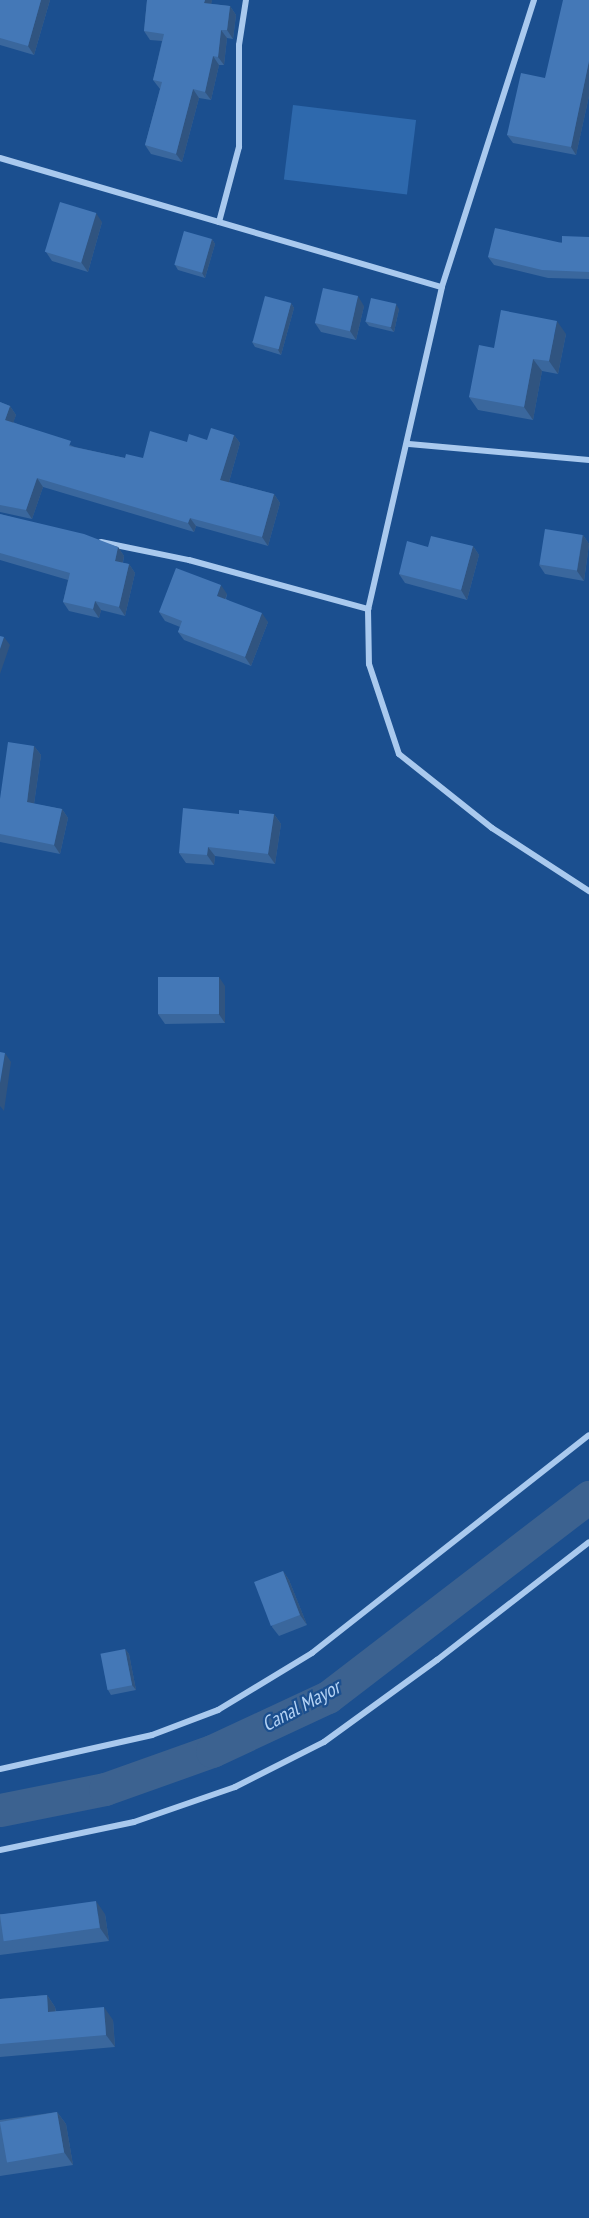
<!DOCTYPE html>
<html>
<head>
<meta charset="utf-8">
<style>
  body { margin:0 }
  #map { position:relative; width:589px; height:2218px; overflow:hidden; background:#1b4f8f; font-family:"PT Sans Narrow",sans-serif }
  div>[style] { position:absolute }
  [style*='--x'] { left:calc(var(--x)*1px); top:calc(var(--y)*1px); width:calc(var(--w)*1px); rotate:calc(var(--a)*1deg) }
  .green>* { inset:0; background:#2e69ad; transform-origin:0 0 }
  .canal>* { height:33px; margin:-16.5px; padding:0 16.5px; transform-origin:16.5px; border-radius:16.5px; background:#3c6290 }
  .minor>* { height:6px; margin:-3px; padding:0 3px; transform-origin:3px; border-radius:3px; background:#a9c9ee }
  .wall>* { inset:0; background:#3a679d }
  .shaded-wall>* { inset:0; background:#305480 }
  .building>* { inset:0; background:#4478b7; transform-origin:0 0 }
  span { translate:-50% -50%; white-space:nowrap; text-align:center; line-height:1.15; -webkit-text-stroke:4.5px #1b4f8f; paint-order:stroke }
  .water-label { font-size:20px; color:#b5d3f5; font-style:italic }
</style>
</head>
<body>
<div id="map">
  <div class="green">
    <div style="left:293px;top:105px;width:124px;height:75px;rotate:7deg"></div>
  </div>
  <div class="canal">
    <div style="--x:0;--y:1810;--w:107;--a:-11.3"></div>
    <div style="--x:105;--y:1789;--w:114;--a:-19.6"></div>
    <div style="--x:212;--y:1751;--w:128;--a:-25"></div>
    <div style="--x:328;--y:1697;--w:329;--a:-37.5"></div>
  </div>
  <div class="minor">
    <div style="--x:534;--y:0;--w:301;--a:107.8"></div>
    <div style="--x:442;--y:287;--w:330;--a:102.9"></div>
    <div style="--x:368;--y:609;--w:55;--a:89"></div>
    <div style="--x:369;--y:664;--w:95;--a:71.6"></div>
    <div style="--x:399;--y:754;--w:119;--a:38.5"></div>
    <div style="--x:492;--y:828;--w:116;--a:33"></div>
    <div style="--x:0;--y:158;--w:460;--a:16.3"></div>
    <div style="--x:219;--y:222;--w:78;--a:-75.1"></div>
    <div style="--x:239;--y:147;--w:102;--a:-90"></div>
    <div style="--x:239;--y:45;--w:46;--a:-81.2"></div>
    <div style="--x:409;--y:444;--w:181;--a:5.1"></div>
    <div style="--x:101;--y:542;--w:90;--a:11.6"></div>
    <div style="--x:189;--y:560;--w:186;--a:15.3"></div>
    <div style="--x:0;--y:1769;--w:156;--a:-12.6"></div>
    <div style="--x:152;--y:1735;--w:71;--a:-20.7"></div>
    <div style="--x:218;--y:1710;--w:110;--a:-31.2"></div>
    <div style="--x:312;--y:1653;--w:352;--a:-38.2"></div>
    <div style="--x:0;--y:1850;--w:137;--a:-11.8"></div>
    <div style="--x:134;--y:1822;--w:107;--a:-19.1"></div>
    <div style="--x:235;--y:1787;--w:100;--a:-26.8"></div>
    <div style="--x:324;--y:1742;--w:140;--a:-36"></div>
    <div style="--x:437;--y:1660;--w:192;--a:-37.8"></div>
  </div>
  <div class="wall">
    <div style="clip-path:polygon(0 0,50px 0,34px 55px,0 45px)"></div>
    <div style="clip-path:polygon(147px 0,212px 0,211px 4px,230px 6px,236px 15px,233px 39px,227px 38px,224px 65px,219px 65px,211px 100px,199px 98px,182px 162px,151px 154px,145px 145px,160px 89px,153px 80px,162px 41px,150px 40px,144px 31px)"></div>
    <div style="clip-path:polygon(589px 0,589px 96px,576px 155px,513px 143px,507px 135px,545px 78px)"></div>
    <div style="clip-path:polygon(102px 222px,88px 272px,52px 261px,46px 252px)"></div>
    <div style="clip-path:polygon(589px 234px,589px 279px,548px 278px,494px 265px,488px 257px,589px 237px)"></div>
    <div style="clip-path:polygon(212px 239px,215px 244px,205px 278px,178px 270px,175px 265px)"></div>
    <div style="clip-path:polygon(291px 303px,294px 308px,281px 355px,255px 347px,252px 342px)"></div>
    <div style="clip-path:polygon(364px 306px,356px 340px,321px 332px,315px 323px)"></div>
    <div style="clip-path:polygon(399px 309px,394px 332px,369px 326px,365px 321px)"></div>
    <div style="clip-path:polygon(566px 334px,558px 374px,542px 371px,533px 420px,478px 410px,469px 397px,494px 348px)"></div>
    <div style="clip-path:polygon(0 402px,10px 406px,16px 415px,13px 422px,75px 447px,125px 458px,143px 458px,187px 442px,207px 440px,234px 435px,240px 443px,229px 482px,274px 494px,280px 503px,268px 546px,196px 526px,194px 532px,43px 487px,32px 519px,0 512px)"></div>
    <div style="clip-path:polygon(0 514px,118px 547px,124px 556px,123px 563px,129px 564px,135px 573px,125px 616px,101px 610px,99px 618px,69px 611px,63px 602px,68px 580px,0 560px)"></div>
    <div style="clip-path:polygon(583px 535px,589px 544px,584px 581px,545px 574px,539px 565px)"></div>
    <div style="clip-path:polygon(473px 546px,479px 555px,467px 600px,405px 583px,399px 574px,428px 547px)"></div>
    <div style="clip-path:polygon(227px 594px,226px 599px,268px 622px,251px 666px,184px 640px,178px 632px,180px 627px,165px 621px,159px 612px)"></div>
    <div style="clip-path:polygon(34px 746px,41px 755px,34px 804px,62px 809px,68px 818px,60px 854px,0 842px,0 849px,0 799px)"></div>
    <div style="clip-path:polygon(239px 814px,274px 814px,281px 824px,275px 864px,215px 856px,214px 865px,186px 863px,179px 853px)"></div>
    <div style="clip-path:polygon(225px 986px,225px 1023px,165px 1024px,158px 1014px)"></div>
    <div style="clip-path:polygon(283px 1571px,289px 1580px,307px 1625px,279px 1636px,272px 1627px)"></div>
    <div style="clip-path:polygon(125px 1649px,129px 1654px,136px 1690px,111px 1695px,108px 1690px)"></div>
    <div style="clip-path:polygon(0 1914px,105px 1914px,109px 1941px,0 1955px)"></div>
    <div style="clip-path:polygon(47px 1995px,55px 2007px,56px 2011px,113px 2020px,115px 2047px,0 2057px,0 1999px)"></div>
    <div style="clip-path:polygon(57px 2112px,66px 2124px,73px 2165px,0 2176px,0 2120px)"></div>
  </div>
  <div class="shaded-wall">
    <div style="clip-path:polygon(41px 0,50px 0,34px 55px,28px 46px)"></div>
    <div style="clip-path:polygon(205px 0,212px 0,210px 11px,204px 3px)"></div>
    <div style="clip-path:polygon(230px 6px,236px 15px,233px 39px,227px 30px)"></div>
    <div style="clip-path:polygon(221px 30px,227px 38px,224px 65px,218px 57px)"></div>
    <div style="clip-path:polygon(213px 56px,219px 65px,211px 100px,205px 92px)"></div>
    <div style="clip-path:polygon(589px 61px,589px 96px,576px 155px,571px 147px)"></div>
    <div style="clip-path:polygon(193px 89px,199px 98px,182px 162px,176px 154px)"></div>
    <div style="clip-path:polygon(96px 213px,102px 222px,88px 272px,81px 262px)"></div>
    <div style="clip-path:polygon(212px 239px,215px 244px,205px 278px,202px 273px)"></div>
    <div style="clip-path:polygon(358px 296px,364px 306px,356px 340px,350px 331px)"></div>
    <div style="clip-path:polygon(291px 303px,294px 308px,281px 355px,278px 350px)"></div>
    <div style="clip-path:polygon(396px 304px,399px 309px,394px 332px,390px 327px)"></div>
    <div style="clip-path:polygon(557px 321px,566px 334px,558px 374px,549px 361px)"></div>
    <div style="clip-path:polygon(533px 359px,542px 371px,533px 420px,524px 407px)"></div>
    <div style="clip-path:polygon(10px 406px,16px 415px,11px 429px,5px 420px)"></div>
    <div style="clip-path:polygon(234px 435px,240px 443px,227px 489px,220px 480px)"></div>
    <div style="clip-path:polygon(37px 478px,43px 487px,32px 519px,26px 510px)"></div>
    <div style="clip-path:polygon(274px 494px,280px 503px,268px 546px,262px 537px)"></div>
    <div style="clip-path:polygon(190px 518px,196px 526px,194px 532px,188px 523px)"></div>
    <div style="clip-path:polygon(583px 535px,589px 544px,584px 581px,577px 571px)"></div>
    <div style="clip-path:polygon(473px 546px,479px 555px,467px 600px,461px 590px)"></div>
    <div style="clip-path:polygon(118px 547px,124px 556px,121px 570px,115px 561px)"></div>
    <div style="clip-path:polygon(129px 564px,135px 573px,125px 616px,119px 607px)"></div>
    <div style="clip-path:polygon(221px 585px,227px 594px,223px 605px,217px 596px)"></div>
    <div style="clip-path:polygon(95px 601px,101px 610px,99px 618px,93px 609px)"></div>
    <div style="clip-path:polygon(262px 613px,268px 622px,251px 666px,245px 657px)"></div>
    <div style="clip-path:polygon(4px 637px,10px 645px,0 674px,0 649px)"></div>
    <div style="clip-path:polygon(34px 746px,41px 755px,33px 811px,27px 802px)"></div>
    <div style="clip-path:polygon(62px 809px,68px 818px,60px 854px,54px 845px)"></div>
    <div style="clip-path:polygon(274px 814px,281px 824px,275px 864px,268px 854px)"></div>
    <div style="clip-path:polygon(208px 847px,215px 856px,214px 865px,207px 855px)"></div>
    <div style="clip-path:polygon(219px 977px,225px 986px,225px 1023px,218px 1013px)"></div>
    <div style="clip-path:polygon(5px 1053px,11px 1062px,4px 1111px,0 1106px,0 1083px)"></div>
    <div style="clip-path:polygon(283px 1571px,289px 1580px,307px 1625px,300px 1615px)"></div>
    <div style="clip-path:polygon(125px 1649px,129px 1654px,136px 1690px,132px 1685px)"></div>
    <div style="clip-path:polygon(96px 1901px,105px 1914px,109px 1941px,100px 1928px)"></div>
    <div style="clip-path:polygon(47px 1995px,55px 2007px,57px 2024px,48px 2012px)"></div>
    <div style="clip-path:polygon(104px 2007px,113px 2020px,115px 2047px,106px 2035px)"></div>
    <div style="clip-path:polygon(57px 2112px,66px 2124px,73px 2165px,64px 2152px)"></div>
  </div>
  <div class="building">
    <div style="clip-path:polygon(0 0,41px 0,28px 46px,0 38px)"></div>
    <div style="clip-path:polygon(147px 0,205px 0,204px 3px,230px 6px,227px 30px,221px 30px,218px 57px,213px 56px,205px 92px,193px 89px,176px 154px,145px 145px,162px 82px,153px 80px,164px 34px,144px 31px)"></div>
    <div style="clip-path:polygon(563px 0,589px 0,589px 61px,571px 147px,507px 135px,521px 73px,545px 78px)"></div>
    <div style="left:60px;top:202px;width:38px;height:52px;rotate:17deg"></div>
    <div style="clip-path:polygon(495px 228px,562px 243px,562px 236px,589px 237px,589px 234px,589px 272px,542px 270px,488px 257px)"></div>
    <div style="left:184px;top:231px;width:29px;height:35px;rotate:16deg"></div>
    <div style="left:323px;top:288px;width:36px;height:36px;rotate:13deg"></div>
    <div style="left:265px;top:296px;width:27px;height:48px;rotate:15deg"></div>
    <div style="left:371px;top:298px;width:26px;height:24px;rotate:13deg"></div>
    <div style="clip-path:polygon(501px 310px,557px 321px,549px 361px,533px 359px,524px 407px,469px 397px,479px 345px,494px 348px)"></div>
    <div style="clip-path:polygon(0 402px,10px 406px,5px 420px,71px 441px,69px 446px,125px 458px,126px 454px,143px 458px,150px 431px,187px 442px,189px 434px,207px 440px,211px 428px,234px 435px,220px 480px,274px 494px,262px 537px,190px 518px,188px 523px,37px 478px,26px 510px,0 505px)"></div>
    <div style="clip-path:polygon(0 514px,84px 534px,118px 547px,115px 561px,129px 564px,119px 607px,95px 601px,93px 609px,63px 602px,70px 573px,0 553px)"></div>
    <div style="left:545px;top:529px;width:38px;height:36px;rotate:9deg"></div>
    <div style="clip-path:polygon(431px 536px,473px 546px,461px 590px,399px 574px,407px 541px,428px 547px)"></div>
    <div style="clip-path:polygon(176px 568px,221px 585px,217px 596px,262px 613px,245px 657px,178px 632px,182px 621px,159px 612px)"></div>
    <div style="clip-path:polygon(0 636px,4px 637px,0 649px)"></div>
    <div style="clip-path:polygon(8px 742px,34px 746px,27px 802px,62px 809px,54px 845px,0 834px,0 799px)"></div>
    <div style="clip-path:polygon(183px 808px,239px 814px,239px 810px,274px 814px,268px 854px,208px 847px,207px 855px,179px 853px)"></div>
    <div style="left:158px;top:977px;width:61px;height:37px"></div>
    <div style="clip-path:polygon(0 1052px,5px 1053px,0 1083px)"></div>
    <div style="left:283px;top:1571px;width:47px;height:31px;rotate:69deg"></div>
    <div style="left:125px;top:1649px;width:37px;height:25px;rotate:79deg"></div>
    <div style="left:96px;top:1901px;width:27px;height:97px;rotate:82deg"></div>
    <div style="clip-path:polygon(47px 1995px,48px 2012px,104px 2007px,106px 2035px,0 2044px,0 1999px)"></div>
    <div style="left:57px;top:2112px;width:41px;height:58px;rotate:80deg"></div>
  </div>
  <div class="water-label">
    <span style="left:301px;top:1706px;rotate:-28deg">Canal Mayor</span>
  </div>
</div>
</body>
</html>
